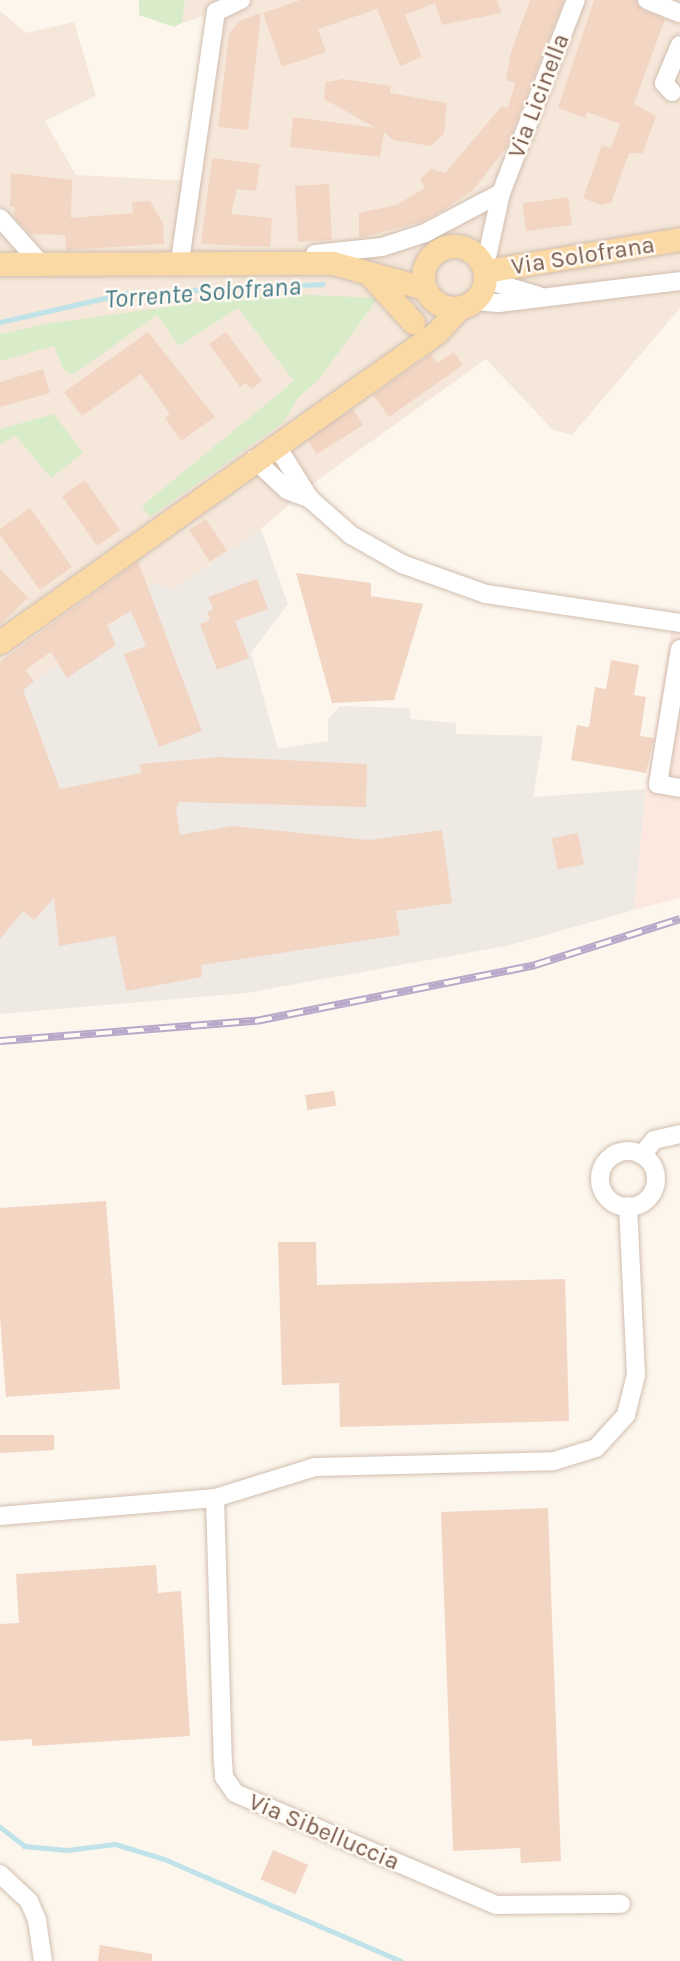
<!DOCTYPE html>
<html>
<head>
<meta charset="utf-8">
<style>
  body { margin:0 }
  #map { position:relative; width:680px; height:1961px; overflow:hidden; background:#fdf6ec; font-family:Karla,sans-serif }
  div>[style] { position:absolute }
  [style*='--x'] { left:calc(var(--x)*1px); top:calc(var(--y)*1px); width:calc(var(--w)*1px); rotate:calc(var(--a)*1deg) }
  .residential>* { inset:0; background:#f5e8da }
  .commercial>* { inset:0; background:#fde8e0 }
  .industrial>* { inset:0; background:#efe9e4 }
  .green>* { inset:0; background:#d8ecc9 }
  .stream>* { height:5px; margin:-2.5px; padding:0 2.5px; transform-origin:2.5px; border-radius:2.5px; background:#bfe3e8 }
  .building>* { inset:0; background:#f3d5c3; transform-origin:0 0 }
  .roads { filter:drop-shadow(0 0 2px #d1beb0) drop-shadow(0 0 2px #d1beb0) }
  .minor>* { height:18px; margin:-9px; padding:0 9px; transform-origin:9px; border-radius:9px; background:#fff }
  .minor>.ring { margin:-9px; padding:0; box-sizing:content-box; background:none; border:18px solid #fff; border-radius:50% }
  .major>* { height:23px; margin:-11.5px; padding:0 11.5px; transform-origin:11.5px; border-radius:11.5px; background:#fbd9a5 }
  .major>.ring { margin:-11.5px; padding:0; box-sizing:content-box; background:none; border:23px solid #fbd9a5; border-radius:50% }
  .rail>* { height:8px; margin-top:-4px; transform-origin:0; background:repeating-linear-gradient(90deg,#fffaf3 0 16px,#b9a8c9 0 32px); box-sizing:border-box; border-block:2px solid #b9a8c9 }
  span { translate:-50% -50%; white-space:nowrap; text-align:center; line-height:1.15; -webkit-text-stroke:5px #fffaf3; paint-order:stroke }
  .street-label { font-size:24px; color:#7a5c4d }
  .water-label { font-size:26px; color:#437c86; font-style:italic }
</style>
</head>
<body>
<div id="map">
  <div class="residential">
    <div style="clip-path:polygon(185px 0,680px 0,680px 308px,572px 435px,552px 429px,486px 359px,315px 482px,256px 533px,174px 589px,154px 583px,122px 617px,0 706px,0 11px,26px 33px,74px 22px,96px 96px,45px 121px,76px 175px,190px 181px,215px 12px,182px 23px)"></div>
  </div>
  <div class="commercial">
    <div style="clip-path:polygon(671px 631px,680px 632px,680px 898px,634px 910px,646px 789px)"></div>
  </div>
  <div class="industrial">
    <div style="clip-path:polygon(261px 529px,288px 604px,251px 653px,278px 749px,328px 741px,328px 719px,340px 706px,409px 708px,411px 719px,456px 723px,456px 734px,543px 736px,533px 797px,646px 789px,634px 910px,506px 946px,246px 993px,0 1014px,0 706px,122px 617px,154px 583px,174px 589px)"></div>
  </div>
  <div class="green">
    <div style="clip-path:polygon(139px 0,185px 0,182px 23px,174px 27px,139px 15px)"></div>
    <div style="clip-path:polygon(266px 293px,378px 298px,320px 378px,298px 398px,284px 422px,150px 517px,142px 506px,294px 381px,238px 308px,179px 346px,157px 315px,72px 375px,63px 369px,54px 346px,0 361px,0 334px,46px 324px)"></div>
    <div style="clip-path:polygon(54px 414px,83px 453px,51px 478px,15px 435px,0 445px,0 429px)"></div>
  </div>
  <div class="stream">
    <div style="--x:0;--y:322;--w:130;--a:-12.9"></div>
    <div style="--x:127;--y:293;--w:196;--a:-2.6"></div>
    <div style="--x:0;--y:1827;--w:31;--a:38"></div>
    <div style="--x:24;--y:1846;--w:43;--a:5.3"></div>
    <div style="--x:67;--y:1850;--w:48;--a:-7.1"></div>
    <div style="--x:115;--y:1844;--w:51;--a:17"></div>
    <div style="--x:164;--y:1859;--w:258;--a:23.3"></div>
  </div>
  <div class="building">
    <div style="clip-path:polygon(300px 0,496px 0,502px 13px,442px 25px,435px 3px,405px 15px,422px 57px,400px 66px,377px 9px,318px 29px,326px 52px,282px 67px,263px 13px)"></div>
    <div style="clip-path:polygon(530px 0,564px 0,506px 148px,474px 189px,445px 209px,421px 222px,359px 238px,359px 213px,396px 205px,425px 188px,420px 179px,431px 169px,445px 173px,502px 106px,508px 108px,515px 83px,506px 80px,511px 52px)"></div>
    <div style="clip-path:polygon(594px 0,636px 0,642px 10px,665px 19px,634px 104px,656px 116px,643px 153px,629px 153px,611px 203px,601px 205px,583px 198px,602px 145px,611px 148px,620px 124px,587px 112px,585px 118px,558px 108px)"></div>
    <div style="clip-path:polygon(261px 13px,248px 130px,218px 127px,229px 34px,239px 21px)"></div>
    <div style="clip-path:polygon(343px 79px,391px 86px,390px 93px,447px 103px,444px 134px,431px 146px,393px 140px,384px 132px,380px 157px,290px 147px,293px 117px,376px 128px,324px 99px,326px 82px)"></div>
    <div style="clip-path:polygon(212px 158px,260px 164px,256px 191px,237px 189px,231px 214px,272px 218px,270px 247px,201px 244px)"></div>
    <div style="clip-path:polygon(11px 173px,72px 180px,71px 218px,133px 213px,132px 202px,150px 201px,163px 223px,164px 244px,66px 250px,65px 235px,30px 234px,14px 217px,15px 207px,10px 207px)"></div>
    <div style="left:329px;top:184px;width:56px;height:34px;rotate:87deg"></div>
    <div style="left:568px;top:197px;width:28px;height:46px;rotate:82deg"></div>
    <div style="clip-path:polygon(148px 332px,215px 417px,181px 441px,165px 418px,170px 414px,141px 374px,82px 416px,64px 392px)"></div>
    <div style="clip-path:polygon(226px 332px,262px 381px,251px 389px,246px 383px,240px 387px,209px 344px)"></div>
    <div style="clip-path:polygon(454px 352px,463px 365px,389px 417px,373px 395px,431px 354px,437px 363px)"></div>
    <div style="clip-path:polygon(43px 369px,50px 393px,0 407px,0 382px)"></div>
    <div style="left:353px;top:409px;width:19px;height:55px;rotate:58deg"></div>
    <div style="left:85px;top:480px;width:61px;height:28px;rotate:55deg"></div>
    <div style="clip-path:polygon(30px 508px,72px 567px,40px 590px,0 535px,0 529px)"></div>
    <div style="left:206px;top:519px;width:38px;height:20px;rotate:57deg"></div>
    <div style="clip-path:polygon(138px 561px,202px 731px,159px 747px,124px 654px,146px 646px,131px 611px,107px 625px,116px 645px,67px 678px,51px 652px,25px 670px,34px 681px,23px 690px,60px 789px,141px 773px,140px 764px,220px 757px,367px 764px,366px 807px,179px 802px,176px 809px,180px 835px,232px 826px,369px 840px,442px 830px,452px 903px,396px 911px,400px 935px,201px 965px,202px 977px,126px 991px,115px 936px,59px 946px,54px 898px,34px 920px,23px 911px,0 939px,0 662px)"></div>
    <div style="clip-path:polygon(0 569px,28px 598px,0 625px)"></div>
    <div style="clip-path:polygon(296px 573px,371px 583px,371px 596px,423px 604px,394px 700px,332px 703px)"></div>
    <div style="clip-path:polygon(257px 579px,268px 609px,235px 621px,249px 658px,217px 670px,200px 624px,210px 620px,207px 612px,213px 609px,208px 597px)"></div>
    <div style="clip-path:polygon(611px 660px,639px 665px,634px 695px,646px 697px,640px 736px,654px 738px,646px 773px,571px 760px,577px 725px,589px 727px,595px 687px,606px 689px)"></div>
    <div style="left:578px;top:833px;width:32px;height:27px;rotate:79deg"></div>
    <div style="left:334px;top:1091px;width:15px;height:29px;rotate:82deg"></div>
    <div style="clip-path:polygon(106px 1201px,120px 1389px,6px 1397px,0 1318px,0 1208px)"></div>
    <div style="clip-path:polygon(278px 1242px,316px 1242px,317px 1285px,565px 1279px,569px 1421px,340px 1427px,339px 1383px,282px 1385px)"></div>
    <div style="clip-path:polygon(0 1435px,54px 1435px,54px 1450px,0 1453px)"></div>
    <div style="clip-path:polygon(548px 1508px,561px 1861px,521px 1863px,520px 1848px,453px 1851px,441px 1512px)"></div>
    <div style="clip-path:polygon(156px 1565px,158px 1593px,181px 1591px,190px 1736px,32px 1746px,32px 1739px,0 1741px,0 1624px,19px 1623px,16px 1574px)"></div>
    <div style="left:273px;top:1850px;width:38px;height:32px;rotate:23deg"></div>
    <div style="clip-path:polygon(100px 1945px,152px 1954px,152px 1961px,98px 1961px)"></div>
  </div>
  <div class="roads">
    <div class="minor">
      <div style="--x:647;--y:0;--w:35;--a:22"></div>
      <div style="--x:672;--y:92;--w:12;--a:-132"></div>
      <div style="--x:664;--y:83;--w:41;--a:-67.2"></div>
      <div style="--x:0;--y:218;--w:62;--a:48.3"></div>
      <div style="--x:315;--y:254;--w:67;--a:-6"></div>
      <div style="--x:382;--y:247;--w:45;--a:-18"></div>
      <div style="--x:425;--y:233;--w:86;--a:-27.8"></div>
      <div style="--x:180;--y:261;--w:252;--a:-81.8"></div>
      <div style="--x:216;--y:12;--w:28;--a:-26"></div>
      <div style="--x:482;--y:262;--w:7;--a:-45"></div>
      <div style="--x:487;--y:257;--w:66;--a:-77.7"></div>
      <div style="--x:501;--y:193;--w:207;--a:-68.8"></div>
      <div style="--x:486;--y:280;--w:55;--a:16.8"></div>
      <div style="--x:475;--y:301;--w:24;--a:5"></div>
      <div style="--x:499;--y:303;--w:182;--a:-6.9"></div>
      <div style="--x:271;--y:448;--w:14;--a:34"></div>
      <div style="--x:283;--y:456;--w:51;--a:57.9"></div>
      <div style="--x:310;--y:499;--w:55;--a:41.3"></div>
      <div style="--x:351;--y:535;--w:59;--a:29.6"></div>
      <div style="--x:402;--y:564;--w:89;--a:19.7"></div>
      <div style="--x:486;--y:594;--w:196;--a:8.5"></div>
      <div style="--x:254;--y:459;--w:45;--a:43.2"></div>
      <div style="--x:287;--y:490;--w:25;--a:21"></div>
      <div style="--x:680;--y:649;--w:137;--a:99.3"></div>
      <div style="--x:658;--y:784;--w:22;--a:10"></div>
      <div class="ring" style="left:600px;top:1151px;width:38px;height:38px"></div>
      <div style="--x:642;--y:1155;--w:19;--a:-51"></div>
      <div style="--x:654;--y:1140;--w:27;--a:-13"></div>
      <div style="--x:215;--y:1498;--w:263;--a:88.3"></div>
      <div style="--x:223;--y:1761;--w:16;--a:86"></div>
      <div style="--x:224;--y:1777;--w:19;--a:55"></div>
      <div style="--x:235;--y:1793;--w:284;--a:23.2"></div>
      <div style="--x:496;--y:1905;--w:125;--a:-0.5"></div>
      <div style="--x:0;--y:1516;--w:216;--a:-4.8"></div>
      <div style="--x:215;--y:1498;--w:105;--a:-17.2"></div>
      <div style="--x:315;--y:1467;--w:239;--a:-1.4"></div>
      <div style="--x:554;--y:1461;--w:44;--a:-17.2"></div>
      <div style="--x:596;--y:1448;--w:45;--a:-47.7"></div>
      <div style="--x:626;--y:1415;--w:41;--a:-76"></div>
      <div style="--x:636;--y:1375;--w:169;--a:-92.7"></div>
      <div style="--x:0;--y:1874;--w:40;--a:43"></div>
      <div style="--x:29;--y:1901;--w:21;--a:67"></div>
      <div style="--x:37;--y:1920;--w:41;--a:81.7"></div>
    </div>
    <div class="major">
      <div class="ring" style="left:423px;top:246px;width:39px;height:39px"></div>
      <div style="--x:0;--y:264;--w:333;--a:-0.2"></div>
      <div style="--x:333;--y:263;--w:94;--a:15.4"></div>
      <div style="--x:485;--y:271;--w:198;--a:-9.3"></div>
      <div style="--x:372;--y:277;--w:61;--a:47.7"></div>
      <div style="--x:0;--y:642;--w:534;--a:-35.33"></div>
      <div style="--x:436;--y:333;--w:34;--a:-47"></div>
    </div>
  </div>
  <div class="rail">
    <div style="--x:0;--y:1041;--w:257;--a:-4.5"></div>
    <div style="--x:256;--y:1021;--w:285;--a:-11.3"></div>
    <div style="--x:535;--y:965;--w:152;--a:-17.6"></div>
  </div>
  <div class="street-label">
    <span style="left:539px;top:96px;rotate:-69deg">Via Licinella</span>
    <span style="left:583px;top:256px;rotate:-9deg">Via Solofrana</span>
    <span style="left:324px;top:1832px;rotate:23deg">Via Sibelluccia</span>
  </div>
  <div class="water-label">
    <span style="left:203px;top:293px;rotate:-4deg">Torrente Solofrana</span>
  </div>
</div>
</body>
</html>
